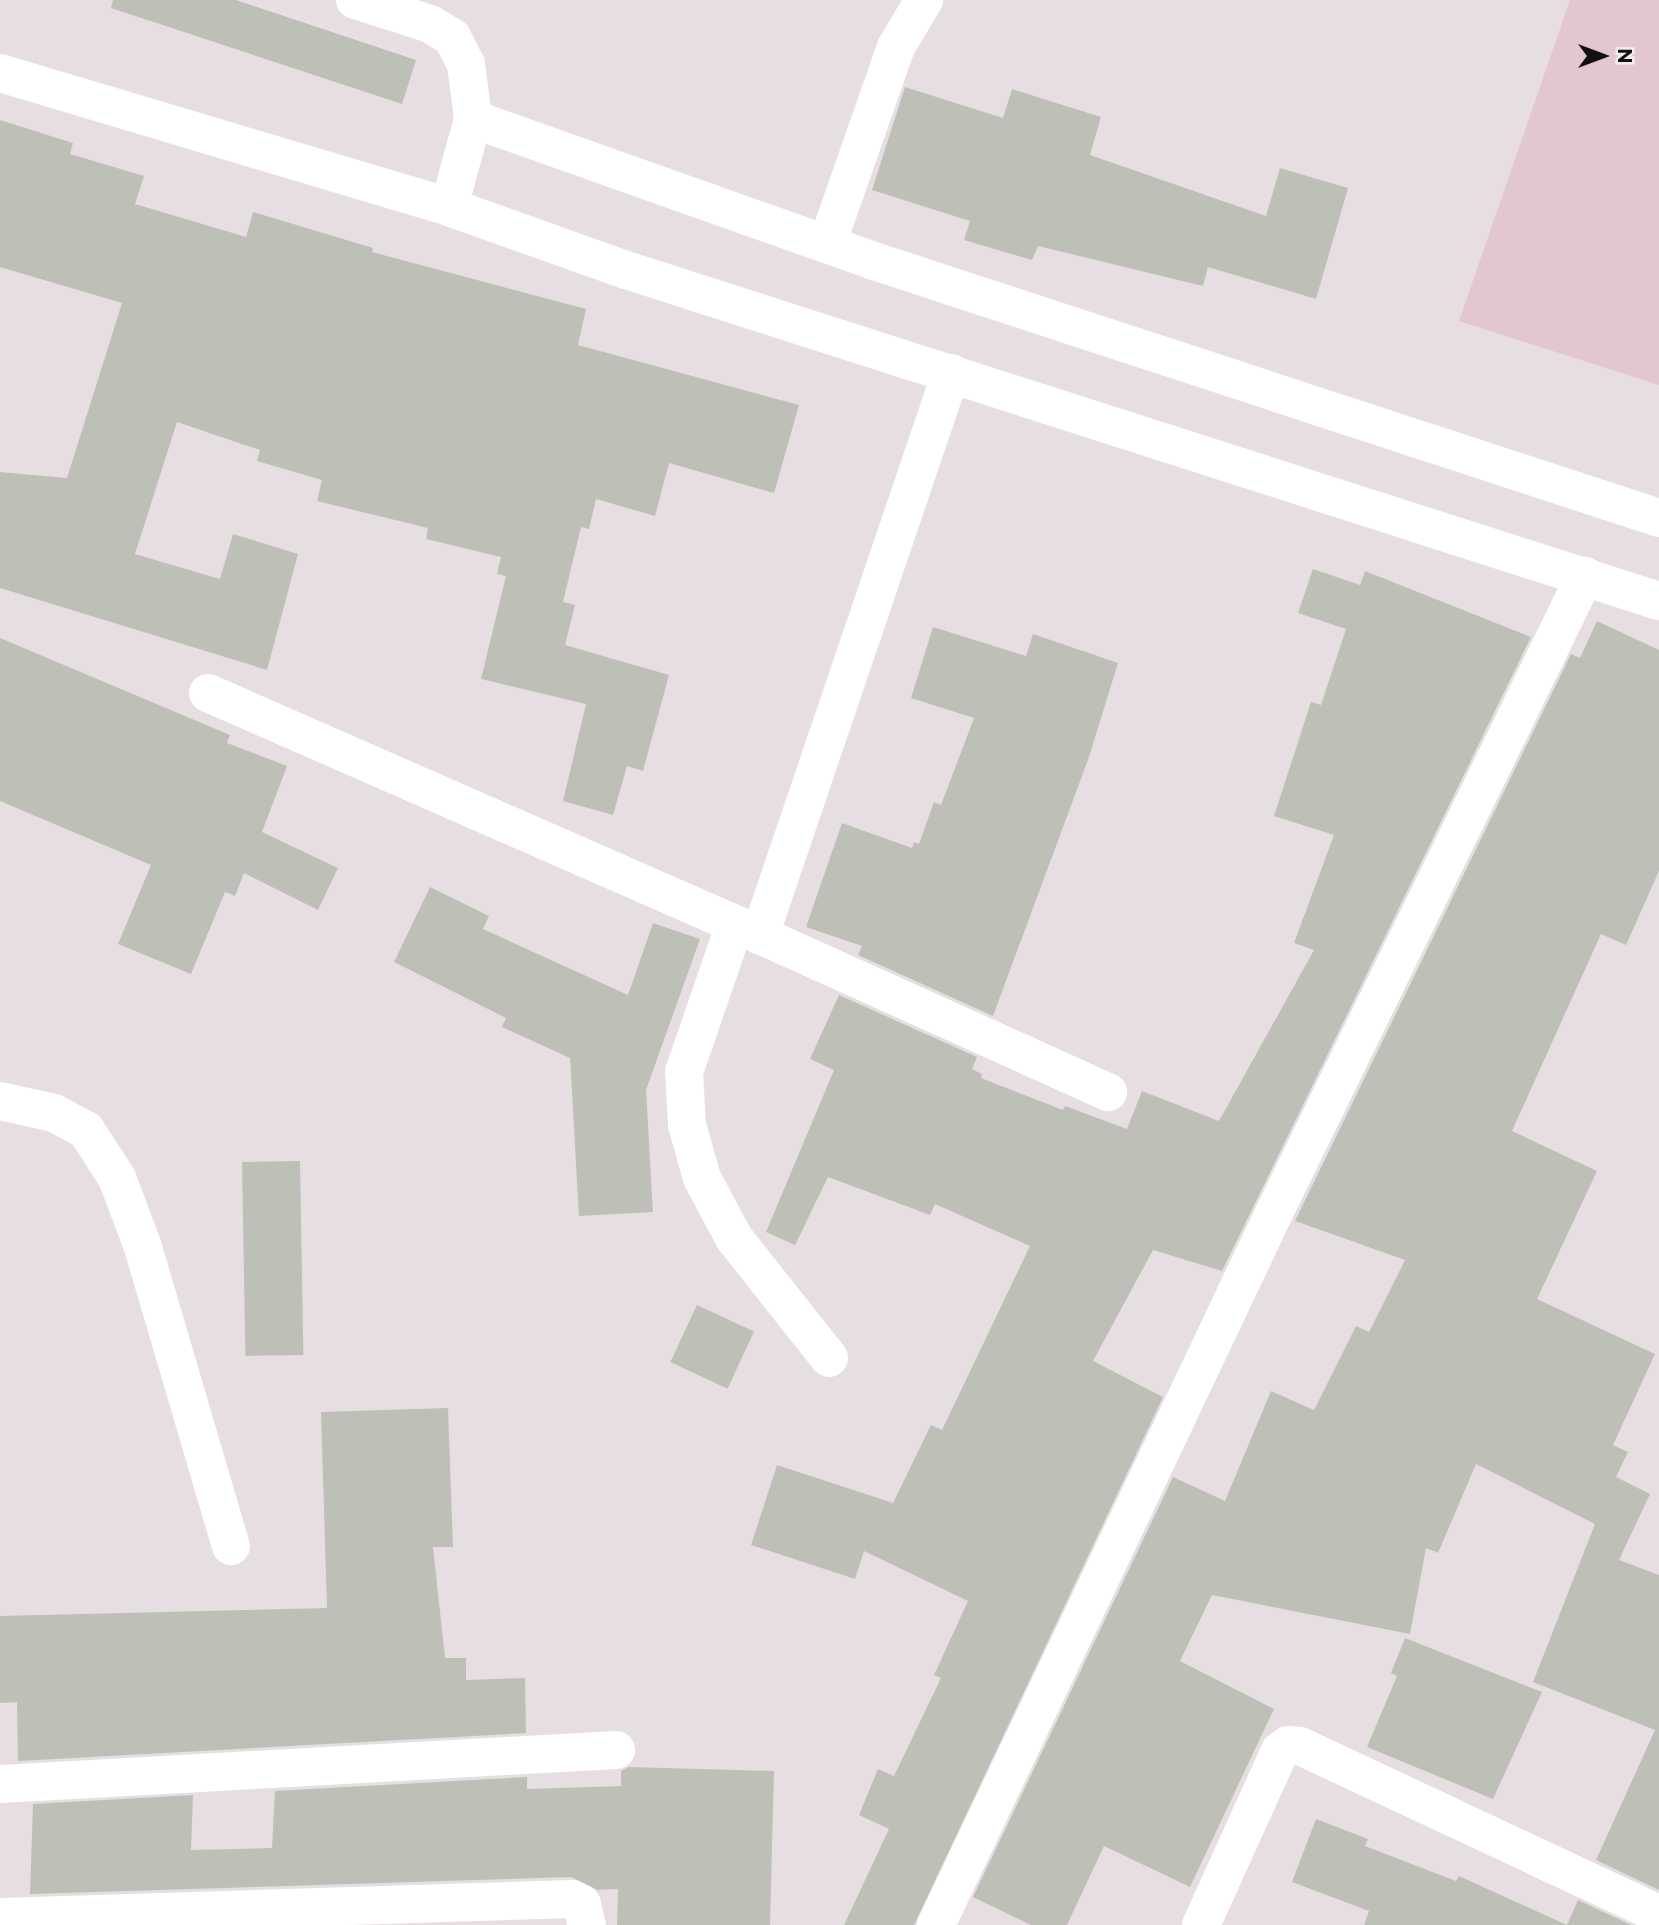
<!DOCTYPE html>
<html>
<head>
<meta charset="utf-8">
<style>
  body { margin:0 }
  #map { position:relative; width:1659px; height:1925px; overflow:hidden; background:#e7dee2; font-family:Montserrat,sans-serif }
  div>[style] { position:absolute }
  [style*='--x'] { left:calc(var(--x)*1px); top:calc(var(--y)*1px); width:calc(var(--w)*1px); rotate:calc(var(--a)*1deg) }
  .green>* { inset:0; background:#e2c6d2 }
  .building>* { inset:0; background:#bec0b8; transform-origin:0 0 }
  .minor>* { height:38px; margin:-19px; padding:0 19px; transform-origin:19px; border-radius:19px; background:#fff }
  span { translate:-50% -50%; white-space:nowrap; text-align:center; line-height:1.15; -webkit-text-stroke:7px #f4ebef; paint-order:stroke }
  .north { position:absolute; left:1568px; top:21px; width:70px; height:70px; -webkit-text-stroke:5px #f4ebef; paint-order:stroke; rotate:90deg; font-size:19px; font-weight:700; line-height:28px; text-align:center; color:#131012 }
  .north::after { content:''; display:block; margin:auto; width:24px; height:32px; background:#131012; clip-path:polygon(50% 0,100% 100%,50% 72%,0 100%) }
</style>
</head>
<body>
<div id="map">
  <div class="green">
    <div style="clip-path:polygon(1570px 0,1659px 0,1659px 385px,1459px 321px)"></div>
  </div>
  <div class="building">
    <div style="clip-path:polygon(113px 0,236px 0,416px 60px,402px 104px,111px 8px)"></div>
    <div style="clip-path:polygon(905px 87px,1003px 118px,1012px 89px,1101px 117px,1090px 155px,1266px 216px,1280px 168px,1348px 188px,1316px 299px,1208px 267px,1203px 286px,1038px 246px,1032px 260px,964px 240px,970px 221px,872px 190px)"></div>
    <div style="clip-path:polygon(0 120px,73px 143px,70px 154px,144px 176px,135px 204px,246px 237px,253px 212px,373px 248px,372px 252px,586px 309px,578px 345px,799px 405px,774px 493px,669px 463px,655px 516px,596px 499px,589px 529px,581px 527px,563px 602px,575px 605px,565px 645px,669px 675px,643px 771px,627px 766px,613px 815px,563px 801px,586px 704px,481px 679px,506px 576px,497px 574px,501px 557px,426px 539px,428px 528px,317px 501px,322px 480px,257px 461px,260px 450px,177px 422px,135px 554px,220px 579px,233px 534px,298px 554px,267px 670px,0 588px,0 472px,67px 478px,122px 303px,0 267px)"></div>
    <div style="clip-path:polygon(1313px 569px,1360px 585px,1365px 571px,1531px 637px,1222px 1271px,1153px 1250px,1093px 1361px,1163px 1397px,914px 1925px,844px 1925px,889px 1829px,859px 1815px,878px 1769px,894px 1776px,941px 1678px,934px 1675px,968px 1601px,864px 1551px,855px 1579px,751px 1545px,777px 1465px,893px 1503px,931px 1425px,942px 1430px,1030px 1246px,935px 1204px,930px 1215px,828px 1177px,795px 1245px,766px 1232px,834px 1070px,810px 1059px,839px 995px,977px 1057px,972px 1069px,982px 1074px,981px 1078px,1063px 1110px,1065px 1106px,1127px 1129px,1142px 1091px,1219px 1121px,1314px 950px,1294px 943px,1334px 835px,1274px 816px,1311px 702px,1321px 705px,1346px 629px,1298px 613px)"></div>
    <div style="clip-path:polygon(1597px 621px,1659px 650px,1659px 871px,1626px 945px,1601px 934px,1512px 1131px,1597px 1171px,1537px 1299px,1655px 1354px,1613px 1445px,1628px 1452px,1616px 1477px,1650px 1494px,1619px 1560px,1659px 1575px,1659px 1890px,1596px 1860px,1655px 1730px,1533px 1682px,1595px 1524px,1476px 1464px,1438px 1553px,1426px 1548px,1410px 1634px,1212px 1595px,1180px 1661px,1274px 1709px,1190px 1887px,1104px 1846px,1067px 1925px,1031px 1925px,973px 1897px,1173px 1477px,1225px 1501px,1271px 1391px,1314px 1410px,1356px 1326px,1369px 1332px,1405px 1260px,1295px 1221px,1571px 654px,1580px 658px)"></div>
    <div style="clip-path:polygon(933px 627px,1026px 656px,1033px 634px,1118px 663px,1089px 757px,993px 1016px,858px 955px,862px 946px,806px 927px,842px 823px,912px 848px,914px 842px,919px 844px,934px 802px,941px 805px,974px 718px,911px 698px)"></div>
    <div style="clip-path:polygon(0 638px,230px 735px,227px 743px,287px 766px,262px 832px,338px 868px,318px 910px,244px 873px,235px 896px,225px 892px,191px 974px,118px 944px,151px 865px,0 801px)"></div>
    <div style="clip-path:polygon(430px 887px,489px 916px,483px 929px,628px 995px,653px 923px,700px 939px,646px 1090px,653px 1212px,579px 1216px,570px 1058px,502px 1027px,506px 1018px,394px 962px)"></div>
    <div style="left:300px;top:1161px;width:194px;height:58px;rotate:89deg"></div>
    <div style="left:697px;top:1305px;width:63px;height:63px;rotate:25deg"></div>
    <div style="clip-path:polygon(448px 1408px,453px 1547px,433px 1547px,445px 1658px,466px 1658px,466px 1680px,525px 1678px,526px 1733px,18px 1761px,17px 1702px,0 1703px,0 1616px,327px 1608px,321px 1412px)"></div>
    <div style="clip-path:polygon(1405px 1638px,1542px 1692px,1493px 1799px,1367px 1747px,1397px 1676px,1391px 1673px)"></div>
    <div style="clip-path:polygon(629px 1767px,774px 1771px,770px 1925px,617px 1925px,618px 1889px,598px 1890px,571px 1877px,30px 1894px,33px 1804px,193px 1795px,191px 1850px,272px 1848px,275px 1791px,527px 1777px,527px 1789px,621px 1786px,621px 1771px)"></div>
    <div style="clip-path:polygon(1316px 1819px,1368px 1839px,1365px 1846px,1456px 1881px,1459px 1876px,1567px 1925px,1578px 1900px,1631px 1925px,1364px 1925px,1369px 1911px,1292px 1882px)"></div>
  </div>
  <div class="minor">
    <div style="--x:355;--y:0;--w:79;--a:17.7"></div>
    <div style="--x:430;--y:24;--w:26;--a:31"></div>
    <div style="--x:452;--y:37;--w:30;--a:63"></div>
    <div style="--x:466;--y:64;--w:55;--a:82.7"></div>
    <div style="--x:473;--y:119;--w:91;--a:105.3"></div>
    <div style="--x:0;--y:73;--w:469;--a:16.6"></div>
    <div style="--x:449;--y:207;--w:188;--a:19.6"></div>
    <div style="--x:626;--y:270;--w:1085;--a:17.77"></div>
    <div style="--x:473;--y:119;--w:425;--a:19.5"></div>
    <div style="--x:874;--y:261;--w:826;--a:18.13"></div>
    <div style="--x:827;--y:244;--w:209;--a:-70.7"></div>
    <div style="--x:896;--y:47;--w:55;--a:-59.2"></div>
    <div style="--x:951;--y:373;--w:594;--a:108.77"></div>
    <div style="--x:760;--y:935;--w:382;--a:24.3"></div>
    <div style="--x:208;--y:693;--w:603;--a:23.67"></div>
    <div style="--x:735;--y:924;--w:157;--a:109"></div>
    <div style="--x:684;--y:1072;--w:53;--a:86.8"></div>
    <div style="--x:687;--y:1125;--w:55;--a:74.2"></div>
    <div style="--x:702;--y:1178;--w:68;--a:61.9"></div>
    <div style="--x:734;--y:1238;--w:153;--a:51.6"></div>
    <div style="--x:0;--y:1101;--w:55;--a:12.5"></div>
    <div style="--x:54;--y:1113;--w:36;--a:28"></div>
    <div style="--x:86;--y:1130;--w:57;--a:57.1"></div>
    <div style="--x:117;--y:1178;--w:71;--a:69.3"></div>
    <div style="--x:142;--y:1244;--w:315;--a:73.6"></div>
    <div style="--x:0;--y:1784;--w:617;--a:-3.16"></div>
    <div style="--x:0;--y:1917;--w:572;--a:-1.8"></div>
    <div style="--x:572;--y:1899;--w:11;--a:27"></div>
    <div style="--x:582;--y:1904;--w:22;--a:77"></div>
    <div style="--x:936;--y:1925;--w:788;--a:-64.61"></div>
    <div style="--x:1274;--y:1213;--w:709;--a:-63.98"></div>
    <div style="--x:1201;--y:1925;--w:191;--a:-65.6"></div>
    <div style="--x:1280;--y:1751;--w:10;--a:-37"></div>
    <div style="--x:1288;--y:1745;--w:12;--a:5"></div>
    <div style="--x:1300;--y:1746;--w:396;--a:25.1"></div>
  </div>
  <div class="north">N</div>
</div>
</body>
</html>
